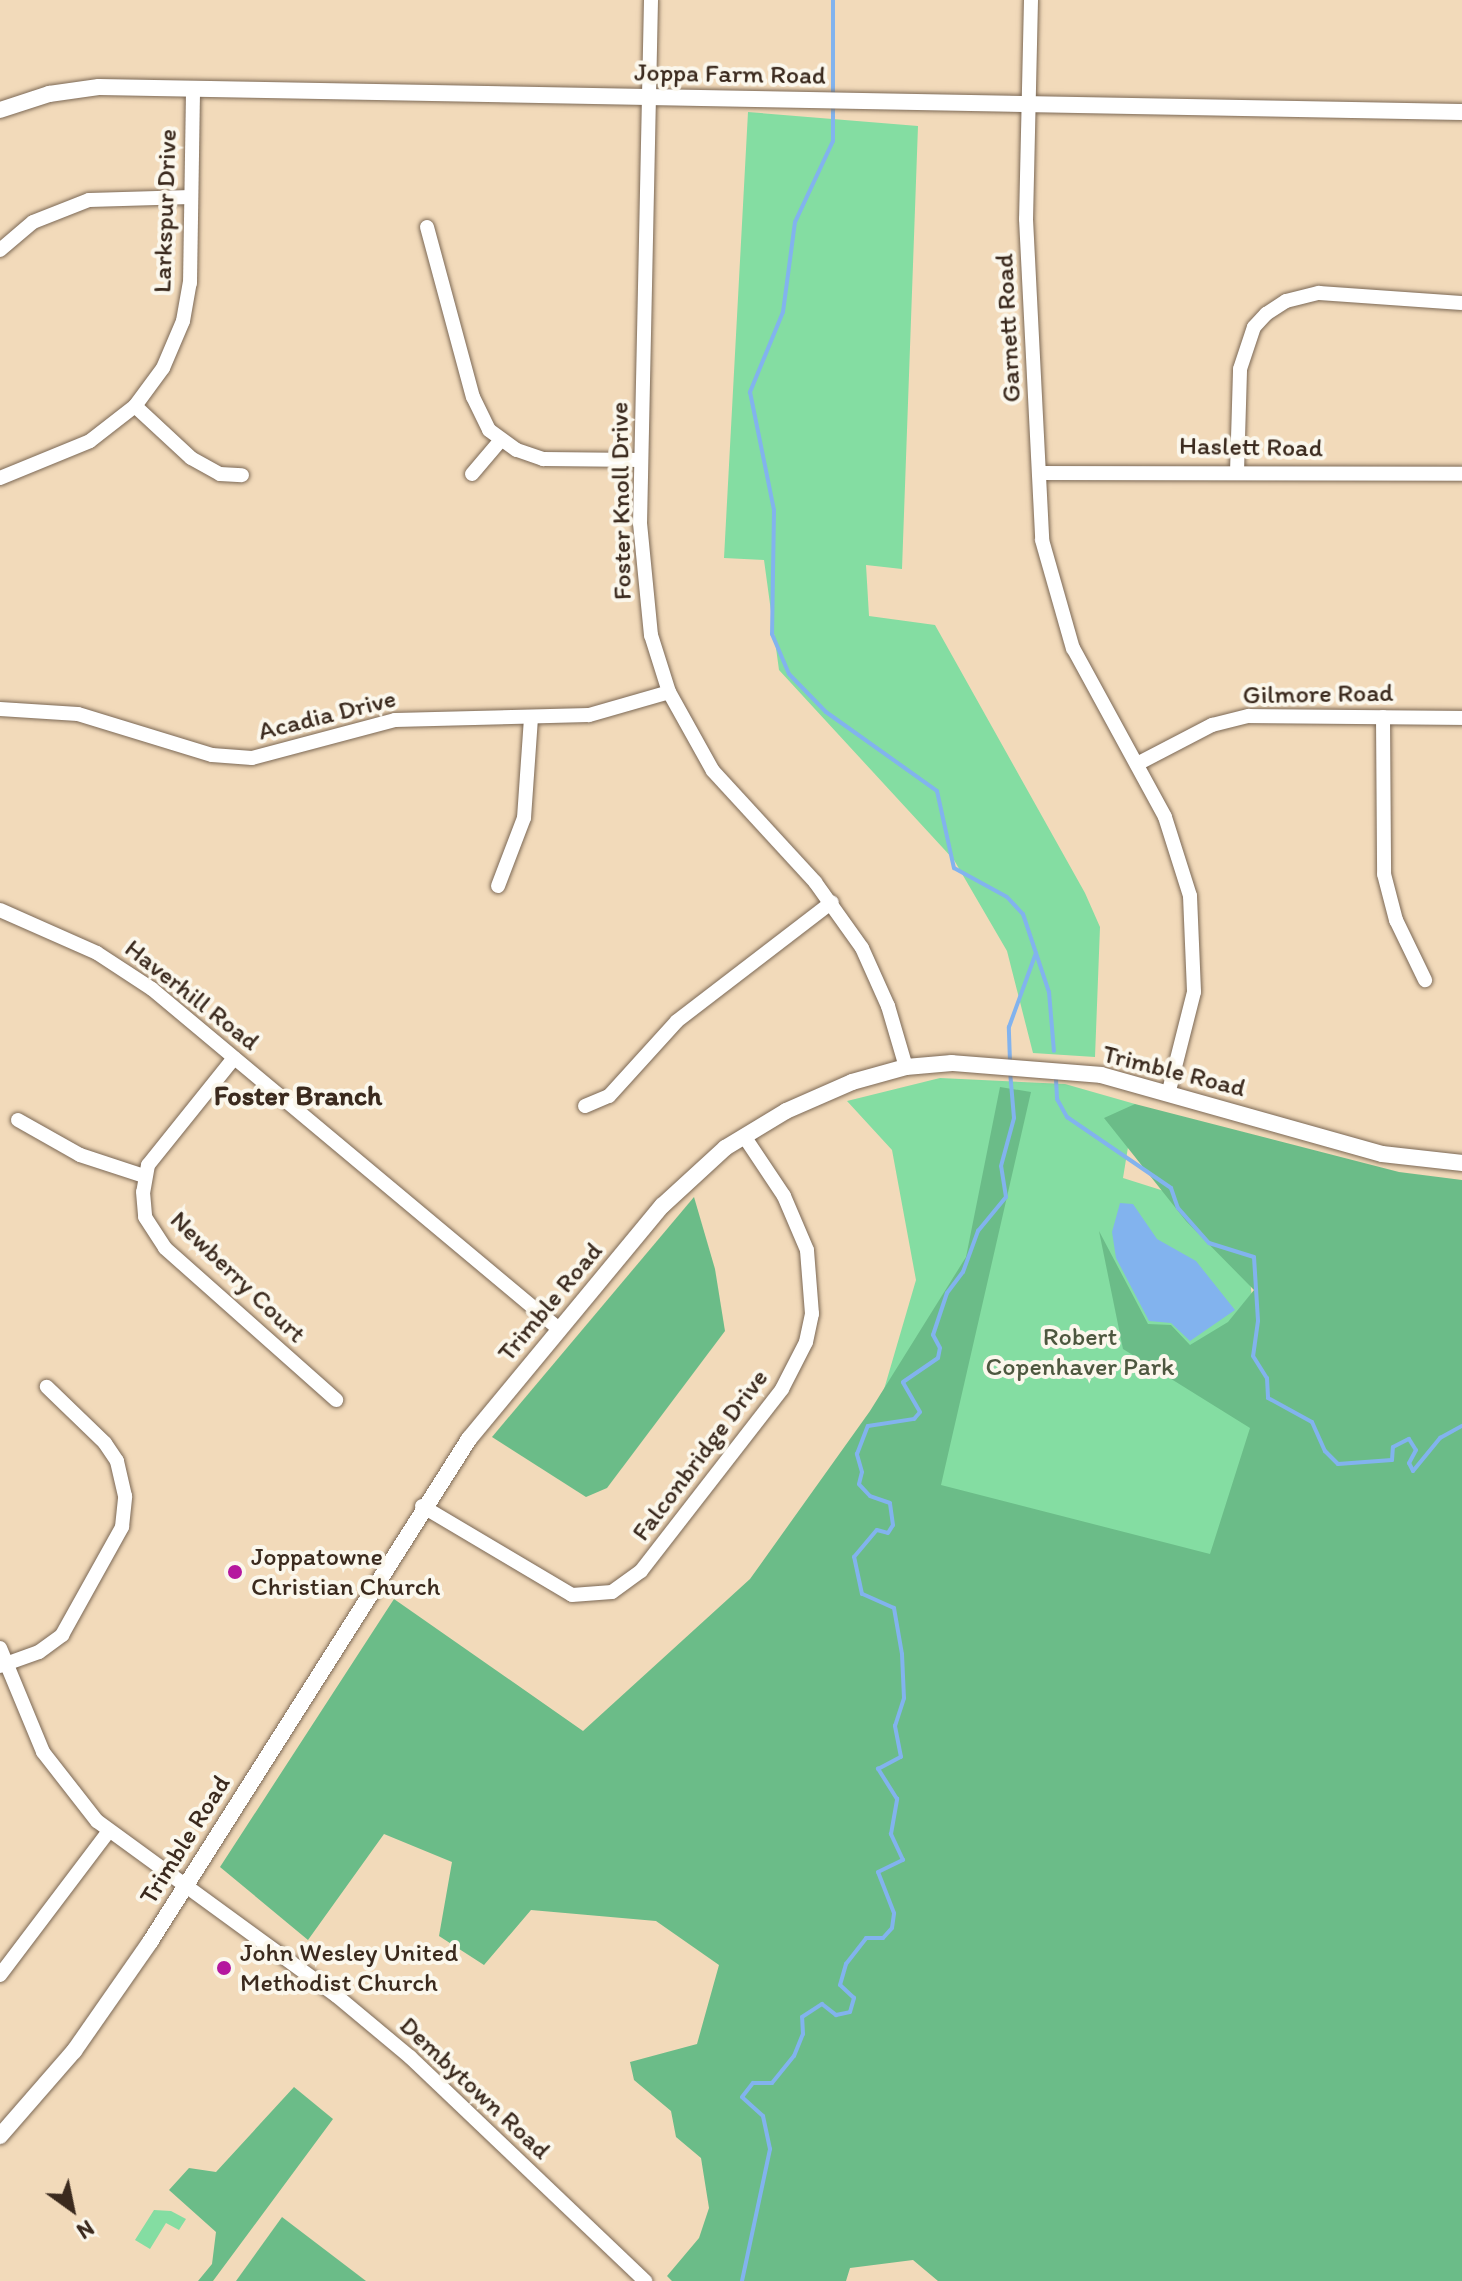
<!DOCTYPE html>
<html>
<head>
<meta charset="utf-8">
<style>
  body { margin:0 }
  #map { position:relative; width:1462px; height:2281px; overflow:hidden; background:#f2daba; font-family:Itim,sans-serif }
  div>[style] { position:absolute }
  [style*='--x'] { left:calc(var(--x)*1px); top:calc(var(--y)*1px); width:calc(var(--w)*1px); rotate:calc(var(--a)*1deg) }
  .green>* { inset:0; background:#84dda2 }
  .forest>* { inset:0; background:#6bbc88 }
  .water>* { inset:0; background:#82b3ee }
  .stream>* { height:4px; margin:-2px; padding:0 2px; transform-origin:2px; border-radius:2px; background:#82b3ee }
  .roads { filter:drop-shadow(0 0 2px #7b6855) drop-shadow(0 0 2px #7b6855) }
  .minor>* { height:14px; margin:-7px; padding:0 7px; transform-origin:7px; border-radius:7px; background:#fff }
  .tertiary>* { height:16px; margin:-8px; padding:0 8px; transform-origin:8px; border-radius:8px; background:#fff }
  .dots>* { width:22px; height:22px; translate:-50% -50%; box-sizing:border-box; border:4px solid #fbf7ec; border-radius:50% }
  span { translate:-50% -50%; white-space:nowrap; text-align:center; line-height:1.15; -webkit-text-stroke:8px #fbf7ec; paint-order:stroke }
  .street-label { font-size:26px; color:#3b2a1e }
  .park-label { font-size:26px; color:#4d573f }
  .poi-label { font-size:26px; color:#3b2a1e }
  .left { translate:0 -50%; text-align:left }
  .neighbourhood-label { font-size:28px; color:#3b2a1e; font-weight:700 }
  .north { position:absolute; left:32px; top:2169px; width:80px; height:80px; -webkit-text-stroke:6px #fbf7ec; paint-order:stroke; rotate:147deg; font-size:22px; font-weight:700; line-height:32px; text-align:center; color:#3b2a1e }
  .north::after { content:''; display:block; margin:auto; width:28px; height:36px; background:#3b2a1e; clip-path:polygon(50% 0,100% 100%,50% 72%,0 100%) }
</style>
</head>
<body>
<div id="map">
  <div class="green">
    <div style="clip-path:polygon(748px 112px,918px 126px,902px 569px,866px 565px,869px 616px,935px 625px,1085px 893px,1100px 927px,1095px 1057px,1033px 1053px,1007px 951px,954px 860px,779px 670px,764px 560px,724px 558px)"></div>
    <div style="clip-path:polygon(940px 1078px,1065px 1084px,1135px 1104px,1123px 1178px,1243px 1216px,1286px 1607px,861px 1468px,916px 1280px,892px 1150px,847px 1101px)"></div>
    <div style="clip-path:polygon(154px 2210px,171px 2211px,186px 2219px,179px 2230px,166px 2223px,150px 2249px,135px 2240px)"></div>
  </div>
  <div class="forest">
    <div style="clip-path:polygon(1000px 1087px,1031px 1092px,941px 1485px,1210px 1554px,1250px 1428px,1123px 1349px,1099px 1231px,1148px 1324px,1171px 1325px,1190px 1345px,1228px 1322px,1254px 1290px,1186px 1221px,1104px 1118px,1135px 1104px,1399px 1172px,1462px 1180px,1462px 2281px,938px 2281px,913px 2260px,850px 2268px,846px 2281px,672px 2281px,667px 2276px,699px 2238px,709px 2208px,701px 2158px,676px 2137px,671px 2111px,634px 2080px,630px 2062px,697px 2044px,719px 1965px,656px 1921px,531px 1910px,484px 1965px,439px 1936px,452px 1862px,384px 1834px,308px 1940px,220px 1867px,394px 1599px,583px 1731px,750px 1579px,870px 1411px,966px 1257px)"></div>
    <div style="clip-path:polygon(694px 1197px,715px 1269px,725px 1331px,607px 1488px,586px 1497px,492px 1437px)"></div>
    <div style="clip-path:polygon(294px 2087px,333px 2119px,213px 2281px,198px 2281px,212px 2264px,216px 2232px,169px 2190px,189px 2168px,216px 2172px)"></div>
    <div style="clip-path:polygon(282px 2217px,366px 2281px,236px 2281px)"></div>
  </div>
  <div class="water">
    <div style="clip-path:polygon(1120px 1203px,1133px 1204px,1157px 1239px,1196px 1261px,1235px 1310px,1190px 1341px,1171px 1323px,1149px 1321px,1116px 1258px,1112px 1232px)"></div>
  </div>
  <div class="stream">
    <div style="--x:833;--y:0;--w:98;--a:90"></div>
    <div style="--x:833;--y:106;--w:35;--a:90"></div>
    <div style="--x:833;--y:141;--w:89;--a:115.1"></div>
    <div style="--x:795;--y:222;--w:91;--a:97.6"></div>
    <div style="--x:783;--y:312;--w:87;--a:112.4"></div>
    <div style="--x:750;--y:392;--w:120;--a:78.5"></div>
    <div style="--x:774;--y:510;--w:124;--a:90.9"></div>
    <div style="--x:772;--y:634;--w:43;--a:67"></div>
    <div style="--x:789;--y:674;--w:53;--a:45.8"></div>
    <div style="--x:826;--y:712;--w:136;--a:35.4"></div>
    <div style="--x:937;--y:791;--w:79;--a:77.6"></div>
    <div style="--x:954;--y:868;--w:60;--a:28.7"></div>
    <div style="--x:1007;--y:897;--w:23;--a:47"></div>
    <div style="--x:1023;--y:914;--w:82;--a:71.6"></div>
    <div style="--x:1049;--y:992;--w:59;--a:85.2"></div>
    <div style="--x:1010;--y:1062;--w:35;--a:-92"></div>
    <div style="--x:1009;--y:1027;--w:79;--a:-70"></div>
    <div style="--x:1056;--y:1079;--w:20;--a:87"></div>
    <div style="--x:1057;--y:1099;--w:21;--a:61"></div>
    <div style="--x:1067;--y:1117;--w:126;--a:34.3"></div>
    <div style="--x:1171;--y:1188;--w:21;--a:71"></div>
    <div style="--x:1178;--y:1208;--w:47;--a:48.5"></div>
    <div style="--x:1209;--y:1243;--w:47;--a:17.3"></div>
    <div style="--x:1254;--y:1257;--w:64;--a:86.4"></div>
    <div style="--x:1258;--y:1321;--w:35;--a:98"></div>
    <div style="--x:1253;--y:1356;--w:26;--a:58"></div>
    <div style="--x:1267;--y:1378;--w:20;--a:87"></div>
    <div style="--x:1268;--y:1398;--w:50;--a:28.6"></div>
    <div style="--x:1312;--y:1422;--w:32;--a:66"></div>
    <div style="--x:1325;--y:1451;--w:18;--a:45"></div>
    <div style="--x:1338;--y:1464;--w:54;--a:-4.2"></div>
    <div style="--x:1392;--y:1460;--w:13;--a:-86"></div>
    <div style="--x:1393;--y:1447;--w:18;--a:-27"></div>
    <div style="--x:1409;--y:1439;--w:13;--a:58"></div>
    <div style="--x:1416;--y:1450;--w:15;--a:118"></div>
    <div style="--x:1409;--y:1463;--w:9;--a:63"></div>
    <div style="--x:1413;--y:1471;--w:43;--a:-50.7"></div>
    <div style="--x:1440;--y:1438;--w:25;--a:-29"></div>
    <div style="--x:742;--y:2281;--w:135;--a:-78"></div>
    <div style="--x:770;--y:2149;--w:34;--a:-102"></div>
    <div style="--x:763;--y:2116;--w:28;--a:-138"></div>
    <div style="--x:742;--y:2097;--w:18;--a:-52"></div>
    <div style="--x:753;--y:2083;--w:19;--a:0"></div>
    <div style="--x:772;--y:2083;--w:35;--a:-51"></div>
    <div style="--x:794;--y:2056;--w:24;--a:-68"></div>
    <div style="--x:803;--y:2034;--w:17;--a:-93"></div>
    <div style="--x:802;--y:2017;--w:24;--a:-33"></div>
    <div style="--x:822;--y:2004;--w:18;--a:38"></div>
    <div style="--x:836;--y:2015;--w:14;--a:-12"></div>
    <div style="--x:850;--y:2012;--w:15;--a:-74"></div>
    <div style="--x:854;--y:1998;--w:19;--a:-137"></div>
    <div style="--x:840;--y:1985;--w:22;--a:-74"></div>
    <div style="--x:846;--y:1964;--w:33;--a:-52"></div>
    <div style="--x:866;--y:1938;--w:17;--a:0"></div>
    <div style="--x:883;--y:1938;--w:13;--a:-48"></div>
    <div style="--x:892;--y:1928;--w:15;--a:-82"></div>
    <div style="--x:894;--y:1913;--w:44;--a:-111.3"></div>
    <div style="--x:878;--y:1872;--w:28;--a:-26"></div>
    <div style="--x:903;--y:1860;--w:29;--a:-115"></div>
    <div style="--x:891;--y:1834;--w:36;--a:-80"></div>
    <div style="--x:897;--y:1799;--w:36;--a:-122"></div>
    <div style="--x:878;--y:1769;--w:26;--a:-28"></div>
    <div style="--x:901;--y:1757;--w:32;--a:-101"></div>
    <div style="--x:895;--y:1726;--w:29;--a:-72"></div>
    <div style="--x:904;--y:1698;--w:44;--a:-92.6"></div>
    <div style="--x:902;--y:1654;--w:47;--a:-99.9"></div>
    <div style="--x:894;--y:1608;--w:35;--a:-156"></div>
    <div style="--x:862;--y:1594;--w:38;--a:-102"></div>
    <div style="--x:854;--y:1557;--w:35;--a:-50"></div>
    <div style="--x:877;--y:1530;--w:11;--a:15"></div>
    <div style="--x:888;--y:1533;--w:9;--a:-58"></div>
    <div style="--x:893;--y:1525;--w:22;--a:-98"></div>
    <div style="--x:890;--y:1503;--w:21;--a:-161"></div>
    <div style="--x:870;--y:1496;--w:16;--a:-133"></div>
    <div style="--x:859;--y:1484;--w:12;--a:-76"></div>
    <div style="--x:862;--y:1472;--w:19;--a:-106"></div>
    <div style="--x:857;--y:1454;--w:30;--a:-69"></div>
    <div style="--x:868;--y:1426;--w:47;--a:-8.7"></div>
    <div style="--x:914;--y:1419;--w:9;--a:-49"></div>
    <div style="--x:920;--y:1412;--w:34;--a:-120"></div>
    <div style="--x:903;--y:1382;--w:42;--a:-34.4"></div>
    <div style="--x:938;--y:1358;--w:10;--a:-79"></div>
    <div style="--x:940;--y:1348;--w:15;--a:-118"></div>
    <div style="--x:933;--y:1335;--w:44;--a:-71.6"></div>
    <div style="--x:947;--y:1293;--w:26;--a:-53"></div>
    <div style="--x:963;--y:1272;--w:44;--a:-69.9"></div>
    <div style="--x:978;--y:1231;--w:44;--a:-50.5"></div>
    <div style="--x:1006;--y:1197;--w:31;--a:-99"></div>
    <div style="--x:1001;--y:1166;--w:50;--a:-74.8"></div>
    <div style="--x:1014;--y:1118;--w:47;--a:-94.9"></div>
  </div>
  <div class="roads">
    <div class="minor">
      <div style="--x:651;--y:0;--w:523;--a:91.2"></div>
      <div style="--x:640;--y:523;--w:113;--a:84.4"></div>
      <div style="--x:651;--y:635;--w:60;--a:72.5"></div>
      <div style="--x:669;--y:692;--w:90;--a:60.9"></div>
      <div style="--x:713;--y:771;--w:151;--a:47.4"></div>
      <div style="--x:815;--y:882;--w:81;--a:54.5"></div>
      <div style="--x:862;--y:948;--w:64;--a:65.9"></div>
      <div style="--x:888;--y:1006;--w:64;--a:73.6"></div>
      <div style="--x:1031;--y:0;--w:219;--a:91.3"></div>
      <div style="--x:1026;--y:219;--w:321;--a:87.1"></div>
      <div style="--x:1042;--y:540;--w:113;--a:74.1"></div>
      <div style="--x:427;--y:227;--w:176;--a:74.9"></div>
      <div style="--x:473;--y:397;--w:37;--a:64"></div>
      <div style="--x:489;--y:430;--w:34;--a:36"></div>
      <div style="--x:517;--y:450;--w:28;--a:19"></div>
      <div style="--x:543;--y:459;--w:98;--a:0.6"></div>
      <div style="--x:0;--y:250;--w:43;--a:-40.3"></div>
      <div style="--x:33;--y:222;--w:60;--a:-21.4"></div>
      <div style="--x:89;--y:200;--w:102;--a:-1.7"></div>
      <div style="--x:135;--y:406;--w:76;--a:42.9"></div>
      <div style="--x:191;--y:458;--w:33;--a:29"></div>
      <div style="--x:220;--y:474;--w:22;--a:3"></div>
      <div style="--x:1237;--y:472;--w:103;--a:-88.3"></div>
      <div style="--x:1240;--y:369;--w:44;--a:-71.6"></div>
      <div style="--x:1254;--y:327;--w:18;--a:-47"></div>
      <div style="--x:1266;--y:314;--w:24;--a:-33"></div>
      <div style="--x:1286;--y:301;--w:34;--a:-14"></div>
      <div style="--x:1319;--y:293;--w:143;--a:4"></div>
      <div style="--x:1039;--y:473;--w:423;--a:0.1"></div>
      <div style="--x:472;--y:474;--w:43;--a:-49.7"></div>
      <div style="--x:0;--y:478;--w:97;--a:-22.3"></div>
      <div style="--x:90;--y:441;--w:57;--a:-37.9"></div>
      <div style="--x:135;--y:406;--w:47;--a:-53.6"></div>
      <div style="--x:163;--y:368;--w:51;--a:-66.9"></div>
      <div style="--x:183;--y:321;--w:39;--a:-80"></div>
      <div style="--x:190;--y:283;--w:195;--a:-89.1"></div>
      <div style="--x:1073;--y:648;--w:192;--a:61.4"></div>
      <div style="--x:1165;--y:817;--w:83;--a:72.4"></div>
      <div style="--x:1190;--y:896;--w:96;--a:87.6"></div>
      <div style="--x:1194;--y:992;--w:102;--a:104.2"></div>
      <div style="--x:0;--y:709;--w:78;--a:3.7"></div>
      <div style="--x:78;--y:714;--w:140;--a:17"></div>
      <div style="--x:212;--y:755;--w:40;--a:4.3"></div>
      <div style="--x:252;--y:758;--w:148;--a:-14.9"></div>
      <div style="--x:395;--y:720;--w:194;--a:-1.5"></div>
      <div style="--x:589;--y:715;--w:83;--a:-16"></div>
      <div style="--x:1383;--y:717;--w:157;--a:89.6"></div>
      <div style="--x:1384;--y:874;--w:48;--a:75.4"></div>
      <div style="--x:1396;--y:920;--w:67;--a:64.2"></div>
      <div style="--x:1137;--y:764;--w:85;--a:-27.5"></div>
      <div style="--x:1212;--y:725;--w:38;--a:-14"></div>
      <div style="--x:1249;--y:716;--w:213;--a:0.5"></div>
      <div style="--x:498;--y:886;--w:73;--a:-69.1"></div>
      <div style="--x:524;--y:818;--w:100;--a:-86"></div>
      <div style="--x:0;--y:910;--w:106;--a:23.9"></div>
      <div style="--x:97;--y:953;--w:66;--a:33.2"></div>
      <div style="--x:152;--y:989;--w:530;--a:39.87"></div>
      <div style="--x:234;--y:1058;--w:137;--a:128.8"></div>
      <div style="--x:148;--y:1165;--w:27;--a:100"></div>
      <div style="--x:143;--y:1192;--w:25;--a:85"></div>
      <div style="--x:145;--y:1217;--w:37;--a:57"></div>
      <div style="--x:165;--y:1248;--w:229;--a:41.6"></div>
      <div style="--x:585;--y:1106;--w:26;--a:-23"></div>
      <div style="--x:609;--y:1096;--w:101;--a:-47.8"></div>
      <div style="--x:677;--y:1021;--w:195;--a:-37.5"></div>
      <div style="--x:18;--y:1120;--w:71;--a:29.4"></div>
      <div style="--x:80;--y:1155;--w:67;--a:18.2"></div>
      <div style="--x:422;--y:1506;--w:174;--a:30.7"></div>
      <div style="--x:572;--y:1595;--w:40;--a:-4.3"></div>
      <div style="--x:612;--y:1592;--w:36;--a:-36"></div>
      <div style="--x:641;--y:1571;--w:230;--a:-52.2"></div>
      <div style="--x:782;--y:1389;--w:53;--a:-62.9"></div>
      <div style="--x:806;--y:1342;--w:29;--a:-78"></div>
      <div style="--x:812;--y:1314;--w:64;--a:-94.5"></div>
      <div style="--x:807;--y:1250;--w:59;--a:-113.1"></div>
      <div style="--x:784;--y:1196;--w:72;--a:-123.7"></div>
      <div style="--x:0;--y:1648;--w:113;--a:67.5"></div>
      <div style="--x:43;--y:1752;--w:88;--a:52"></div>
      <div style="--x:97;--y:1821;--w:297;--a:36.1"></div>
      <div style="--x:337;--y:1996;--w:95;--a:39.9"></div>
      <div style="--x:410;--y:2057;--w:325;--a:43.6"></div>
      <div style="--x:0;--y:1666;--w:41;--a:-19.7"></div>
      <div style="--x:39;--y:1652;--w:29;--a:-36"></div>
      <div style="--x:62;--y:1635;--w:124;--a:-60.9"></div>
      <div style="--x:122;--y:1527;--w:31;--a:-84"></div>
      <div style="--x:125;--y:1496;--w:36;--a:-103"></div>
      <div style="--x:117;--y:1461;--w:22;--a:-124"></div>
      <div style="--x:105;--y:1443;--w:81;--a:-136"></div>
      <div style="--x:0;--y:1975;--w:181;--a:-52.9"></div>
    </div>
    <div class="tertiary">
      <div style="--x:0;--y:110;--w:52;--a:-18.1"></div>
      <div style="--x:49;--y:94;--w:50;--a:-8"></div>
      <div style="--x:99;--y:87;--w:1363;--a:1.05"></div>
      <div style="--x:0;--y:2136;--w:113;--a:-49"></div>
      <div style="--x:74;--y:2051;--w:133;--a:-55.1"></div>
      <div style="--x:150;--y:1942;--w:596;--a:-57.62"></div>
      <div style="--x:469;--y:1439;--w:303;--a:-50.4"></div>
      <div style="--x:662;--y:1206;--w:86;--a:-42.6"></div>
      <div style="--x:725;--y:1148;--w:71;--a:-31.2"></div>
      <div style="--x:786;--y:1111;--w:72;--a:-23.7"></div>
      <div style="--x:852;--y:1082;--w:56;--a:-15.5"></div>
      <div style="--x:906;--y:1067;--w:46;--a:-5"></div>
      <div style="--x:952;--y:1063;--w:149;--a:4.6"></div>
      <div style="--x:1101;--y:1075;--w:292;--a:15.7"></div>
      <div style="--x:1382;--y:1154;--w:81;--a:6.4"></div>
    </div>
  </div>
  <div class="dots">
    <div style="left:235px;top:1572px;background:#b5179e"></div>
    <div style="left:224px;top:1968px;background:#b5179e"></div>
  </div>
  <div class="street-label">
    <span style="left:730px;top:74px;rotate:1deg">Joppa Farm Road</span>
    <span style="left:165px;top:211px;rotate:-88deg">Larkspur Drive</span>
    <span style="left:1008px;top:328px;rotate:-93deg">Garnett Road</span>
    <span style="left:1251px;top:447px;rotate:1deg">Haslett Road</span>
    <span style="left:621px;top:501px;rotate:-91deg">Foster Knoll Drive</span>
    <span style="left:1318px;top:694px;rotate:-1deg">Gilmore Road</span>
    <span style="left:327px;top:715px;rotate:-14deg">Acadia Drive</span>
    <span style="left:192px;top:995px;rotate:38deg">Haverhill Road</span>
    <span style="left:1174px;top:1071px;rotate:14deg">Trimble Road</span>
    <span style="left:238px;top:1277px;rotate:44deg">Newberry Court</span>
    <span style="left:550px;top:1302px;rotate:-50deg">Trimble Road</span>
    <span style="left:700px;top:1455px;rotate:-53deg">Falconbridge Drive</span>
    <span style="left:185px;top:1840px;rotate:-58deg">Trimble Road</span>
    <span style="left:475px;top:2088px;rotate:43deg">Dembytown Road</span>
  </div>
  <div class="park-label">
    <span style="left:1080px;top:1352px">Robert<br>Copenhaver Park</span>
  </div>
  <div class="poi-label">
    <span class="left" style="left:251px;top:1572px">Joppatowne<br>Christian Church</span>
    <span class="left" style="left:240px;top:1968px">John Wesley United<br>Methodist Church</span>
  </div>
  <div class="neighbourhood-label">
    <span style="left:298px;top:1095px">Foster Branch</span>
  </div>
  <div class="north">N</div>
</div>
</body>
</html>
